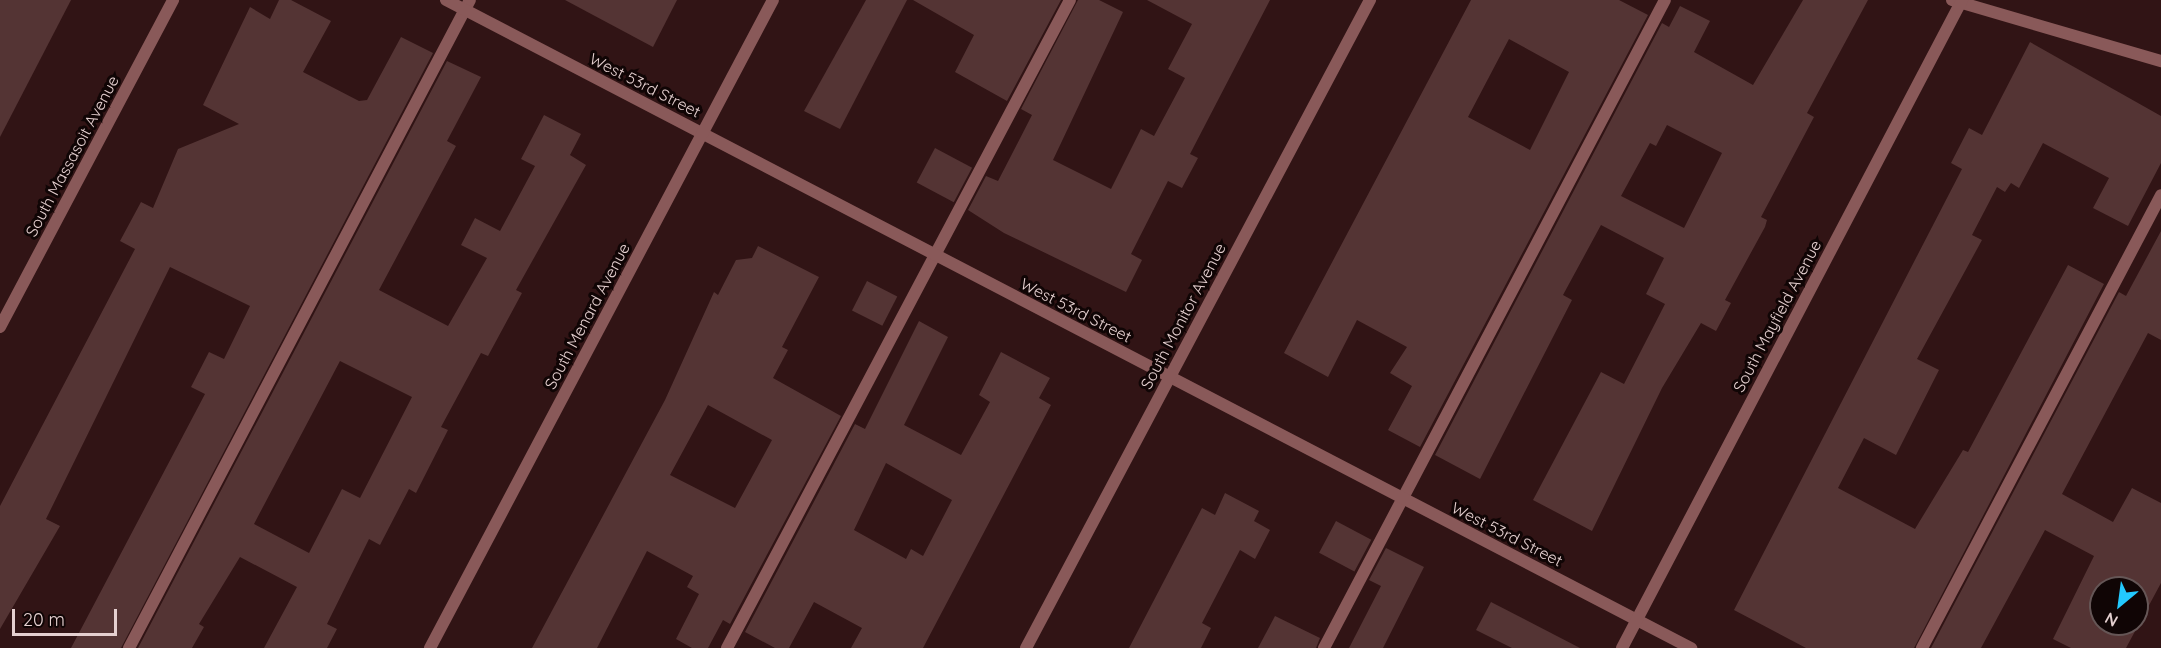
<!DOCTYPE html>
<html>
<head>
<meta charset="utf-8">
<style>
  body { margin:0 }
  #map { position:relative; width:2161px; height:648px; overflow:hidden; background:#311415; font-family:Quicksand,sans-serif }
  div>[style] { position:absolute }
  [style*='--x'] { left:calc(var(--x)*1px); top:calc(var(--y)*1px); width:calc(var(--w)*1px); rotate:calc(var(--a)*1deg) }
  .building>* { inset:0; background:#543434; transform-origin:0 0 }
  .service>* { height:12px; margin:-6px; padding:0 6px; transform-origin:6px; border-radius:6px; background:#895959 }
  .minor>* { height:12px; margin:-6px; padding:0 6px; transform-origin:6px; border-radius:6px; background:#895959 }
  span { translate:-50% -50%; white-space:nowrap; text-align:center; line-height:1.15; -webkit-text-stroke:6px #100505; paint-order:stroke }
  .street-label { font-size:16px; color:#e5d0d0 }
  .north { position:absolute; left:2089px; top:576px; width:60px; height:60px; box-sizing:border-box; background:#100505; border:2px solid #655656; border-radius:50%; rotate:209deg; font-size:16px; font-weight:700; line-height:24px; text-align:center; color:#e5d0d0 }
  .north::after { content:''; display:block; margin:auto; width:21px; height:27px; background:#23c9fe; clip-path:polygon(50% 0,100% 100%,50% 72%,0 100%) }
  .scale { position:absolute; left:12px; top:609px; width:105px; height:27px; box-sizing:border-box; border:3px solid #e5d0d0; border-top:0; padding-left:8px; font-size:18px; line-height:21px; white-space:nowrap; color:#e5d0d0; -webkit-text-stroke:4px #100505; paint-order:stroke }
</style>
</head>
<body>
<div id="map">
  <div class="building">
    <div style="clip-path:polygon(0 0,71px 0,0 137px)"></div>
    <div style="clip-path:polygon(279px 0,291px 0,331px 21px,303px 72px,359px 101px,367px 100px,401px 37px,433px 53px,121px 648px,71px 648px,205px 394px,191px 387px,209px 352px,224px 359px,250px 306px,170px 267px,46px 519px,60px 526px,0 629px,0 506px,135px 249px,120px 241px,141px 202px,153px 208px,178px 149px,239px 124px,203px 105px,250px 7px,270px 19px)"></div>
    <div style="clip-path:polygon(565px 0,677px 0,653px 47px)"></div>
    <div style="clip-path:polygon(866px 0,907px 0,840px 129px,804px 111px)"></div>
    <div style="clip-path:polygon(913px 0,1061px 0,1007px 101px,955px 72px,974px 35px)"></div>
    <div style="clip-path:polygon(1078px 0,1099px 0,1123px 12px,1053px 160px,1111px 189px,1141px 129px,1154px 136px,1185px 78px,1168px 69px,1192px 24px,1147px 0,1270px 0,1190px 154px,1198px 158px,1182px 188px,1168px 181px,1131px 254px,1142px 260px,1126px 292px,1004px 233px,968px 210px,986px 176px,998px 181px,1013px 152px,1032px 115px,1021px 109px)"></div>
    <div style="clip-path:polygon(evenodd,1471px 0,1619px 0,1648px 15px,1420px 447px,1388px 430px,1412px 386px,1390px 373px,1407px 347px,1357px 320px,1328px 377px,1284px 353px,1471px 0,1509px 39px,1569px 72px,1530px 150px,1468px 117px,1509px 39px)"></div>
    <div style="clip-path:polygon(evenodd,1803px 0,1868px 0,1807px 113px,1814px 117px,1761px 217px,1767px 220px,1765px 227px,1725px 300px,1731px 303px,1716px 331px,1701px 323px,1662px 388px,1592px 531px,1533px 500px,1601px 372px,1624px 384px,1665px 304px,1646px 294px,1664px 258px,1601px 225px,1563px 295px,1572px 300px,1480px 479px,1435px 455px,1662px 23px,1669px 27px,1680px 6px,1710px 21px,1694px 52px,1753px 85px,1803px 0,1667px 125px,1722px 153px,1684px 228px,1621px 196px,1650px 143px,1656px 146px,1667px 125px)"></div>
    <div style="clip-path:polygon(2030px 42px,2161px 116px,2161px 163px,2128px 226px,2093px 208px,2109px 178px,2043px 143px,2019px 188px,2011px 183px,2005px 192px,1997px 187px,1972px 235px,1982px 240px,1917px 359px,1939px 370px,1896px 455px,1864px 438px,1838px 488px,1915px 529px,1963px 450px,1968px 452px,2068px 265px,2104px 284px,1914px 648px,1806px 648px,1734px 610px,1962px 169px,1951px 163px,1969px 128px,1982px 135px)"></div>
    <div style="clip-path:polygon(evenodd,447px 61px,481px 77px,447px 141px,456px 146px,379px 290px,448px 326px,487px 258px,461px 245px,475px 218px,500px 231px,535px 166px,521px 159px,544px 115px,581px 134px,570px 155px,586px 165px,516px 290px,522px 293px,488px 356px,481px 353px,441px 427px,448px 430px,416px 493px,409px 489px,380px 545px,369px 539px,327px 624px,337px 629px,327px 648px,264px 648px,297px 587px,240px 557px,199px 624px,204px 627px,192px 648px,138px 648px,447px 61px,340px 361px,412px 397px,360px 498px,342px 489px,309px 553px,254px 524px,340px 361px)"></div>
    <div style="left:935px;top:148px;width:42px;height:39px;rotate:28deg"></div>
    <div style="clip-path:polygon(evenodd,2161px 231px,2161px 340px,2148px 333px,2062px 494px,2113px 522px,2132px 488px,2161px 503px,2161px 583px,2126px 648px,2071px 648px,2053px 639px,2094px 556px,2045px 530px,1981px 648px,1931px 648px,2119px 292px,2126px 296px,2161px 231px,2101px 588px,2137px 588px,2137px 624px,2101px 624px,2101px 588px)"></div>
    <div style="clip-path:polygon(evenodd,758px 246px,819px 277px,782px 347px,788px 350px,773px 378px,841px 416px,730px 624px,723px 620px,708px 648px,692px 648px,676px 639px,699px 594px,687px 587px,693px 576px,647px 551px,597px 648px,532px 648px,665px 400px,714px 292px,718px 295px,736px 260px,752px 258px,758px 246px,708px 405px,772px 440px,735px 508px,670px 475px,708px 405px)"></div>
    <div style="left:867px;top:281px;width:34px;height:33px;rotate:27deg"></div>
    <div style="clip-path:polygon(evenodd,919px 321px,948px 337px,904px 425px,961px 455px,990px 402px,979px 395px,1001px 352px,1050px 378px,1039px 398px,1051px 405px,923px 648px,851px 648px,862px 628px,814px 602px,789px 648px,775px 648px,745px 632px,855px 424px,865px 429px,919px 321px,886px 463px,952px 500px,923px 556px,911px 549px,906px 559px,854px 530px,886px 463px)"></div>
    <div style="clip-path:polygon(1225px 493px,1259px 511px,1254px 521px,1270px 530px,1255px 559px,1240px 550px,1202px 623px,1211px 628px,1201px 648px,1129px 648px,1202px 508px,1215px 515px)"></div>
    <div style="left:1336px;top:521px;width:40px;height:36px;rotate:28deg"></div>
    <div style="clip-path:polygon(1386px 548px,1424px 567px,1383px 648px,1349px 648px,1381px 586px,1369px 580px)"></div>
    <div style="clip-path:polygon(1491px 602px,1580px 648px,1512px 648px,1476px 630px)"></div>
    <div style="clip-path:polygon(1275px 616px,1320px 638px,1316px 648px,1258px 648px)"></div>
  </div>
  <div class="service">
    <div style="--x:1952;--y:0;--w:218;--a:16.3"></div>
    <div style="--x:129;--y:648;--w:732;--a:-62.25"></div>
    <div style="--x:727;--y:648;--w:733;--a:-62.11"></div>
    <div style="--x:1324;--y:648;--w:732;--a:-62.25"></div>
    <div style="--x:1922;--y:648;--w:512;--a:-62.18"></div>
  </div>
  <div class="minor">
    <div style="--x:446;--y:0;--w:1404;--a:27.5"></div>
    <div style="--x:0;--y:327;--w:370;--a:-62.1"></div>
    <div style="--x:430;--y:648;--w:733;--a:-62.11"></div>
    <div style="--x:1026;--y:648;--w:734;--a:-62.04"></div>
    <div style="--x:1622;--y:648;--w:732;--a:-62.31"></div>
  </div>
  <div class="street-label">
    <span style="left:645px;top:85px;rotate:27deg">West 53rd Street</span>
    <span style="left:72px;top:156px;rotate:-62deg">South Massasoit Avenue</span>
    <span style="left:1076px;top:310px;rotate:27deg">West 53rd Street</span>
    <span style="left:587px;top:316px;rotate:-62deg">South Menard Avenue</span>
    <span style="left:1183px;top:316px;rotate:-62deg">South Monitor Avenue</span>
    <span style="left:1777px;top:316px;rotate:-62deg">South Mayfield Avenue</span>
    <span style="left:1507px;top:534px;rotate:27deg">West 53rd Street</span>
  </div>
  <div class="north">N</div>
  <div class="scale">20 m</div>
</div>
</body>
</html>
